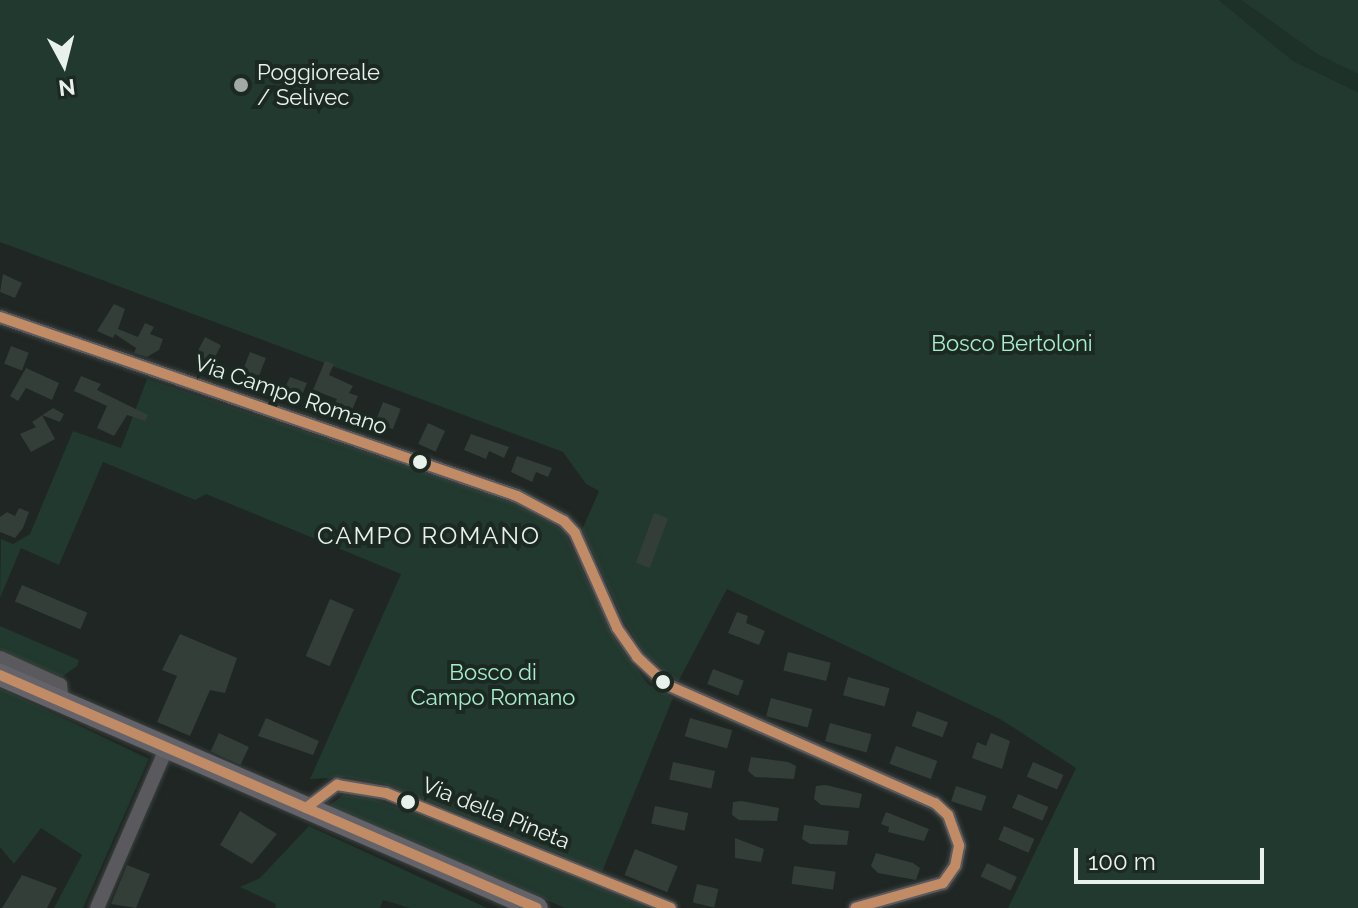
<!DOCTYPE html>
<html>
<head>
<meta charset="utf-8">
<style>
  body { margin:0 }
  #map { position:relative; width:1358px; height:908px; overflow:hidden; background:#1f2623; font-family:Raleway,sans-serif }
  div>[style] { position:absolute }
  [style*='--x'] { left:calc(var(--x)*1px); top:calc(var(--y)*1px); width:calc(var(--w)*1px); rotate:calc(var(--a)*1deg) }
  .built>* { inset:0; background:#1e3128 }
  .green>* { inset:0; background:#21392e }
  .building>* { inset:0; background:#333e39; transform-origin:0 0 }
  .roads { filter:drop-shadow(0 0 2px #3c423f) drop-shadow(0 0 2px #3c423f) }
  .street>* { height:14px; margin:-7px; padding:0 7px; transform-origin:7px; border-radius:7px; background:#5a5a5e }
  .primary>* { height:22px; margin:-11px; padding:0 11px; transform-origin:11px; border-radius:11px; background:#646369 }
  .bus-1>* { height:10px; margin:-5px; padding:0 5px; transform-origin:5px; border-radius:5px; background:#c18c65 }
  .dots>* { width:22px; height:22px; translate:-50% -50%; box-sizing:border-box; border:4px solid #1c2923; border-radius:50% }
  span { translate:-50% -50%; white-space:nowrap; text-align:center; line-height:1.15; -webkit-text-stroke:8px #1c2923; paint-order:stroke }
  .poi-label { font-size:22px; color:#e8f1ec }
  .left { translate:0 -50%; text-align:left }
  .park-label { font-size:22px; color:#a6eecd }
  .street-label { font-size:22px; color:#e8f1ec }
  .neighbourhood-label { font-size:24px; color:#e8f1ec; letter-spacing:2px }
  .north { position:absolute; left:24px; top:24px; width:80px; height:80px; -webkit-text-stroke:6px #1c2923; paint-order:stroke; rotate:173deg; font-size:22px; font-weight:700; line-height:32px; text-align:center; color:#e8f1ec }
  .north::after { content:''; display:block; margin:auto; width:28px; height:36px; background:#e8f1ec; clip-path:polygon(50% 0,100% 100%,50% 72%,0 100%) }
  .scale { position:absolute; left:1074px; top:848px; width:190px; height:36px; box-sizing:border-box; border:4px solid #e8f1ec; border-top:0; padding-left:10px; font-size:24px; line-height:28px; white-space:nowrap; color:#e8f1ec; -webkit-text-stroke:6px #1c2923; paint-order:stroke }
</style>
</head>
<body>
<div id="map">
  <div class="built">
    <div style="clip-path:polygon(1219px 0,1241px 0,1317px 54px,1358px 74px,1358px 92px,1293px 61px)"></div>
  </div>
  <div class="green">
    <div style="clip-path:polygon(0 0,1219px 0,1293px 61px,1358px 92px,1358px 908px,1008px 908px,1076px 768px,1000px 719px,727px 589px,678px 682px,644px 654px,622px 617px,582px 530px,599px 491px,586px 484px,563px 452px,0 242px)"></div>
    <div style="clip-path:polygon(1241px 0,1358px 0,1358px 74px,1317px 54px)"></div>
    <div style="clip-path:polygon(147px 379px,515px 501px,564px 531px,615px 639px,648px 684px,673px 698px,602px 872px,384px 784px,347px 777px,310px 779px,401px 574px,206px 494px,195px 500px,103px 462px,59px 565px,21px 548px,0 598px,1px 539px,13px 544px,30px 534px,73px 431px,121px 448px)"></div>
    <div style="clip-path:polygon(0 626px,79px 660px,77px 666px,62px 677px,0 650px)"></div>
    <div style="clip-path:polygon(0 688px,149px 759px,83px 908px,54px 908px,82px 855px,41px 828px,14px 864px,0 847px)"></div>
    <div style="clip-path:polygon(343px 795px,370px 798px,440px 822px,653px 908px,565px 908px,327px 807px)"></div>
    <div style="clip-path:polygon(309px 826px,487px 908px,410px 908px,383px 900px,380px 908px,275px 908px,276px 904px,240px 887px,260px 878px)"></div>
  </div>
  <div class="building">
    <div style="clip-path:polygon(3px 274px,22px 283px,15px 298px,0 292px)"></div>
    <div style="clip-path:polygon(114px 304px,125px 309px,118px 329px,138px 337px,145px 323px,154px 327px,150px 334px,163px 339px,159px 350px,147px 357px,134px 353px,136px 348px,115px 334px,113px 338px,97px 331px)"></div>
    <div style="left:205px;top:337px;width:18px;height:23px;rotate:27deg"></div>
    <div style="left:11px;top:346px;width:19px;height:19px;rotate:21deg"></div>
    <div style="left:250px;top:352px;width:17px;height:22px;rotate:21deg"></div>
    <div style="clip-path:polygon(325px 361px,334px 364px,329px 375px,353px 386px,349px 393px,358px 396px,349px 417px,332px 410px,337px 399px,313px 390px)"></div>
    <div style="clip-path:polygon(26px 368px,59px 383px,52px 400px,26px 388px,18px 401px,10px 396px)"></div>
    <div style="clip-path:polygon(81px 376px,101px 384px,97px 390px,148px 415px,145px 421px,127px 415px,114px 436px,97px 428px,107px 406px,74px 391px)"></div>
    <div style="clip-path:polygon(290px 377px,307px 383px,298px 405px,281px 396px)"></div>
    <div style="left:383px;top:402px;width:19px;height:22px;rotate:21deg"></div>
    <div style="clip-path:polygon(53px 408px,64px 414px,60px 422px,42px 415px,55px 439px,31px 452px,20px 434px,36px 427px,32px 422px)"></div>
    <div style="left:428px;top:423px;width:19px;height:23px;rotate:25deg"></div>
    <div style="clip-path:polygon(471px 434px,509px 447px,504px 458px,489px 451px,486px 459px,464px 450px)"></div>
    <div style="clip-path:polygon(517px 456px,552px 468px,548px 477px,536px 472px,532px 482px,511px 472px)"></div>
    <div style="clip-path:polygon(19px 508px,29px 512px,23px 528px,15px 538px,0 532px,0 517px,7px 512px,15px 516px)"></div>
    <div style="left:654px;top:513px;width:15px;height:53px;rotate:20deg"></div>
    <div style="left:22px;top:585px;width:71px;height:18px;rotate:23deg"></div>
    <div style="left:330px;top:599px;width:26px;height:62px;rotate:23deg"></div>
    <div style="clip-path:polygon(737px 612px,748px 616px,746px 623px,765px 631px,759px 645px,728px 633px)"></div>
    <div style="clip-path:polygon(180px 634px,237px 658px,225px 693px,210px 690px,190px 736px,157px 722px,177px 676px,162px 670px)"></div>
    <div style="left:788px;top:652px;width:44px;height:19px;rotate:14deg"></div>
    <div style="left:713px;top:669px;width:33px;height:16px;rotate:21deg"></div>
    <div style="left:848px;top:677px;width:43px;height:19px;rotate:15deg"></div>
    <div style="left:771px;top:698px;width:43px;height:19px;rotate:15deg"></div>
    <div style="left:917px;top:711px;width:33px;height:16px;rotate:20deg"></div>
    <div style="clip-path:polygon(266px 718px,319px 741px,313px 755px,258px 736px)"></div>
    <div style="left:690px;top:718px;width:44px;height:19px;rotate:16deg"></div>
    <div style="left:830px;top:723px;width:43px;height:19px;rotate:15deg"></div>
    <div style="left:219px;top:733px;width:33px;height:20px;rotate:25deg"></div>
    <div style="clip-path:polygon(991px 733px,1010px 741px,1002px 769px,972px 758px,977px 742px,986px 746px)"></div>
    <div style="left:896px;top:746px;width:44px;height:19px;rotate:20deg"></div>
    <div style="clip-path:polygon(751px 757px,788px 762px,796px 766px,794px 779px,755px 777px,748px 771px)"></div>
    <div style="left:673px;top:762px;width:43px;height:18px;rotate:12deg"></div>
    <div style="left:1033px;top:762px;width:33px;height:16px;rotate:23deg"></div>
    <div style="clip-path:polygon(826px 785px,862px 794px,859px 808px,821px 805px,814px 799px,816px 786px)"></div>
    <div style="left:956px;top:786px;width:32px;height:16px;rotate:18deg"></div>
    <div style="left:1018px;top:794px;width:33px;height:15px;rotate:23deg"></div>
    <div style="clip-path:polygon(742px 801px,779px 808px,777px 821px,739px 820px,732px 815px,733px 802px)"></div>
    <div style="left:655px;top:806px;width:34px;height:18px;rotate:12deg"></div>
    <div style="clip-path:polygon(240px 811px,277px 834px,252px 864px,220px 845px)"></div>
    <div style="clip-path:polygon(886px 812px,929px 829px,924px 841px,888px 832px,889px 827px,881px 824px)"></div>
    <div style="clip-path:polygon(804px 825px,849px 831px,847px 845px,810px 844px,802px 839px)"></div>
    <div style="left:1004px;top:826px;width:33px;height:15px;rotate:23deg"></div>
    <div style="clip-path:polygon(735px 838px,764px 849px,761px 862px,735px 858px)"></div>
    <div style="left:635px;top:849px;width:46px;height:28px;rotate:22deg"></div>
    <div style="clip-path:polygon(876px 853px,913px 863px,920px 868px,916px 880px,878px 873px,871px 866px)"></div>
    <div style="left:987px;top:863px;width:33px;height:15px;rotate:25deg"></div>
    <div style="clip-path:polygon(127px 865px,150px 874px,136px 908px,111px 904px)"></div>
    <div style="left:794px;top:866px;width:42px;height:18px;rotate:8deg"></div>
    <div style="clip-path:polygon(22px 875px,57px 888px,47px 908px,2px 908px)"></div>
    <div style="left:697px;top:884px;width:22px;height:19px;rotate:13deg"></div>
  </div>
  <div class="roads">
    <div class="street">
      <div style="--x:0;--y:317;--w:547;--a:19.1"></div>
      <div style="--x:517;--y:496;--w:53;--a:28"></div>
      <div style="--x:564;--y:521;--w:16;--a:47"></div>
      <div style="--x:575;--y:533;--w:104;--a:66.1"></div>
      <div style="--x:617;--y:628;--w:35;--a:55"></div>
      <div style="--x:637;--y:657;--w:41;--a:43"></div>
      <div style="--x:667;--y:685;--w:293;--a:23.8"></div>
      <div style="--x:935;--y:803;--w:18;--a:43"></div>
      <div style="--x:948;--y:815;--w:33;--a:70"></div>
      <div style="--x:959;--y:846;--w:20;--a:101"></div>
      <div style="--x:955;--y:866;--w:21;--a:125"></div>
      <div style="--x:943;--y:883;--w:91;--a:164.1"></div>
      <div style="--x:0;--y:658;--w:66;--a:24.2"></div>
      <div style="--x:60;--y:685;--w:17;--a:83"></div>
      <div style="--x:306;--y:808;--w:39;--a:-37"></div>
      <div style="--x:337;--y:785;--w:50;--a:9.3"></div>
      <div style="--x:386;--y:793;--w:307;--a:22"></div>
      <div style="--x:97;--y:908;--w:176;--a:-66.5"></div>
    </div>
    <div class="primary">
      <div style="--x:0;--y:675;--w:585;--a:23.46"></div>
    </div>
  </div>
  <div class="bus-1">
    <div style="--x:0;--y:317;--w:547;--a:19.1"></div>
    <div style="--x:517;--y:496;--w:53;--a:28"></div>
    <div style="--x:564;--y:521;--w:16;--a:47"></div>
    <div style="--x:575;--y:533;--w:104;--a:66.1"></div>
    <div style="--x:617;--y:628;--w:35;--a:55"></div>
    <div style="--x:637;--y:657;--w:41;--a:43"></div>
    <div style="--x:667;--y:685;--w:293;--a:23.8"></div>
    <div style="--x:935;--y:803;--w:18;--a:43"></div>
    <div style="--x:948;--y:815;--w:33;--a:70"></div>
    <div style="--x:959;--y:846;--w:20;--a:101"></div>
    <div style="--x:955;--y:866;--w:21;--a:125"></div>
    <div style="--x:943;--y:883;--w:91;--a:164.1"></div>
    <div style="--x:0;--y:675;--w:585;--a:23.46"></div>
    <div style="--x:306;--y:808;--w:39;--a:-37"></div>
    <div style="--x:337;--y:785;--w:50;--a:9.3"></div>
    <div style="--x:386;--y:793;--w:307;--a:22"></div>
  </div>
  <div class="dots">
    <div style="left:241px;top:85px;background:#a2aaa6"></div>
    <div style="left:420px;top:462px;background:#e8f1ec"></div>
    <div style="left:663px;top:682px;background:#e8f1ec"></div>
    <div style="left:408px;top:802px;background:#e8f1ec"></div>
  </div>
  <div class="poi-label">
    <span class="left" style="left:257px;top:85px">Poggioreale<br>/ Selivec</span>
  </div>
  <div class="park-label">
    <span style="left:1012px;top:344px">Bosco Bertoloni</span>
    <span style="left:493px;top:685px">Bosco di<br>Campo Romano</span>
  </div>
  <div class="street-label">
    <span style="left:291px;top:395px;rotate:19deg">Via Campo Romano</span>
    <span style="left:496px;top:813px;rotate:22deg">Via della Pineta</span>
  </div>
  <div class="neighbourhood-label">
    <span style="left:429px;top:536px">CAMPO ROMANO</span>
  </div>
  <div class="north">N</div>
  <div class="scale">100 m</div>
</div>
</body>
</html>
